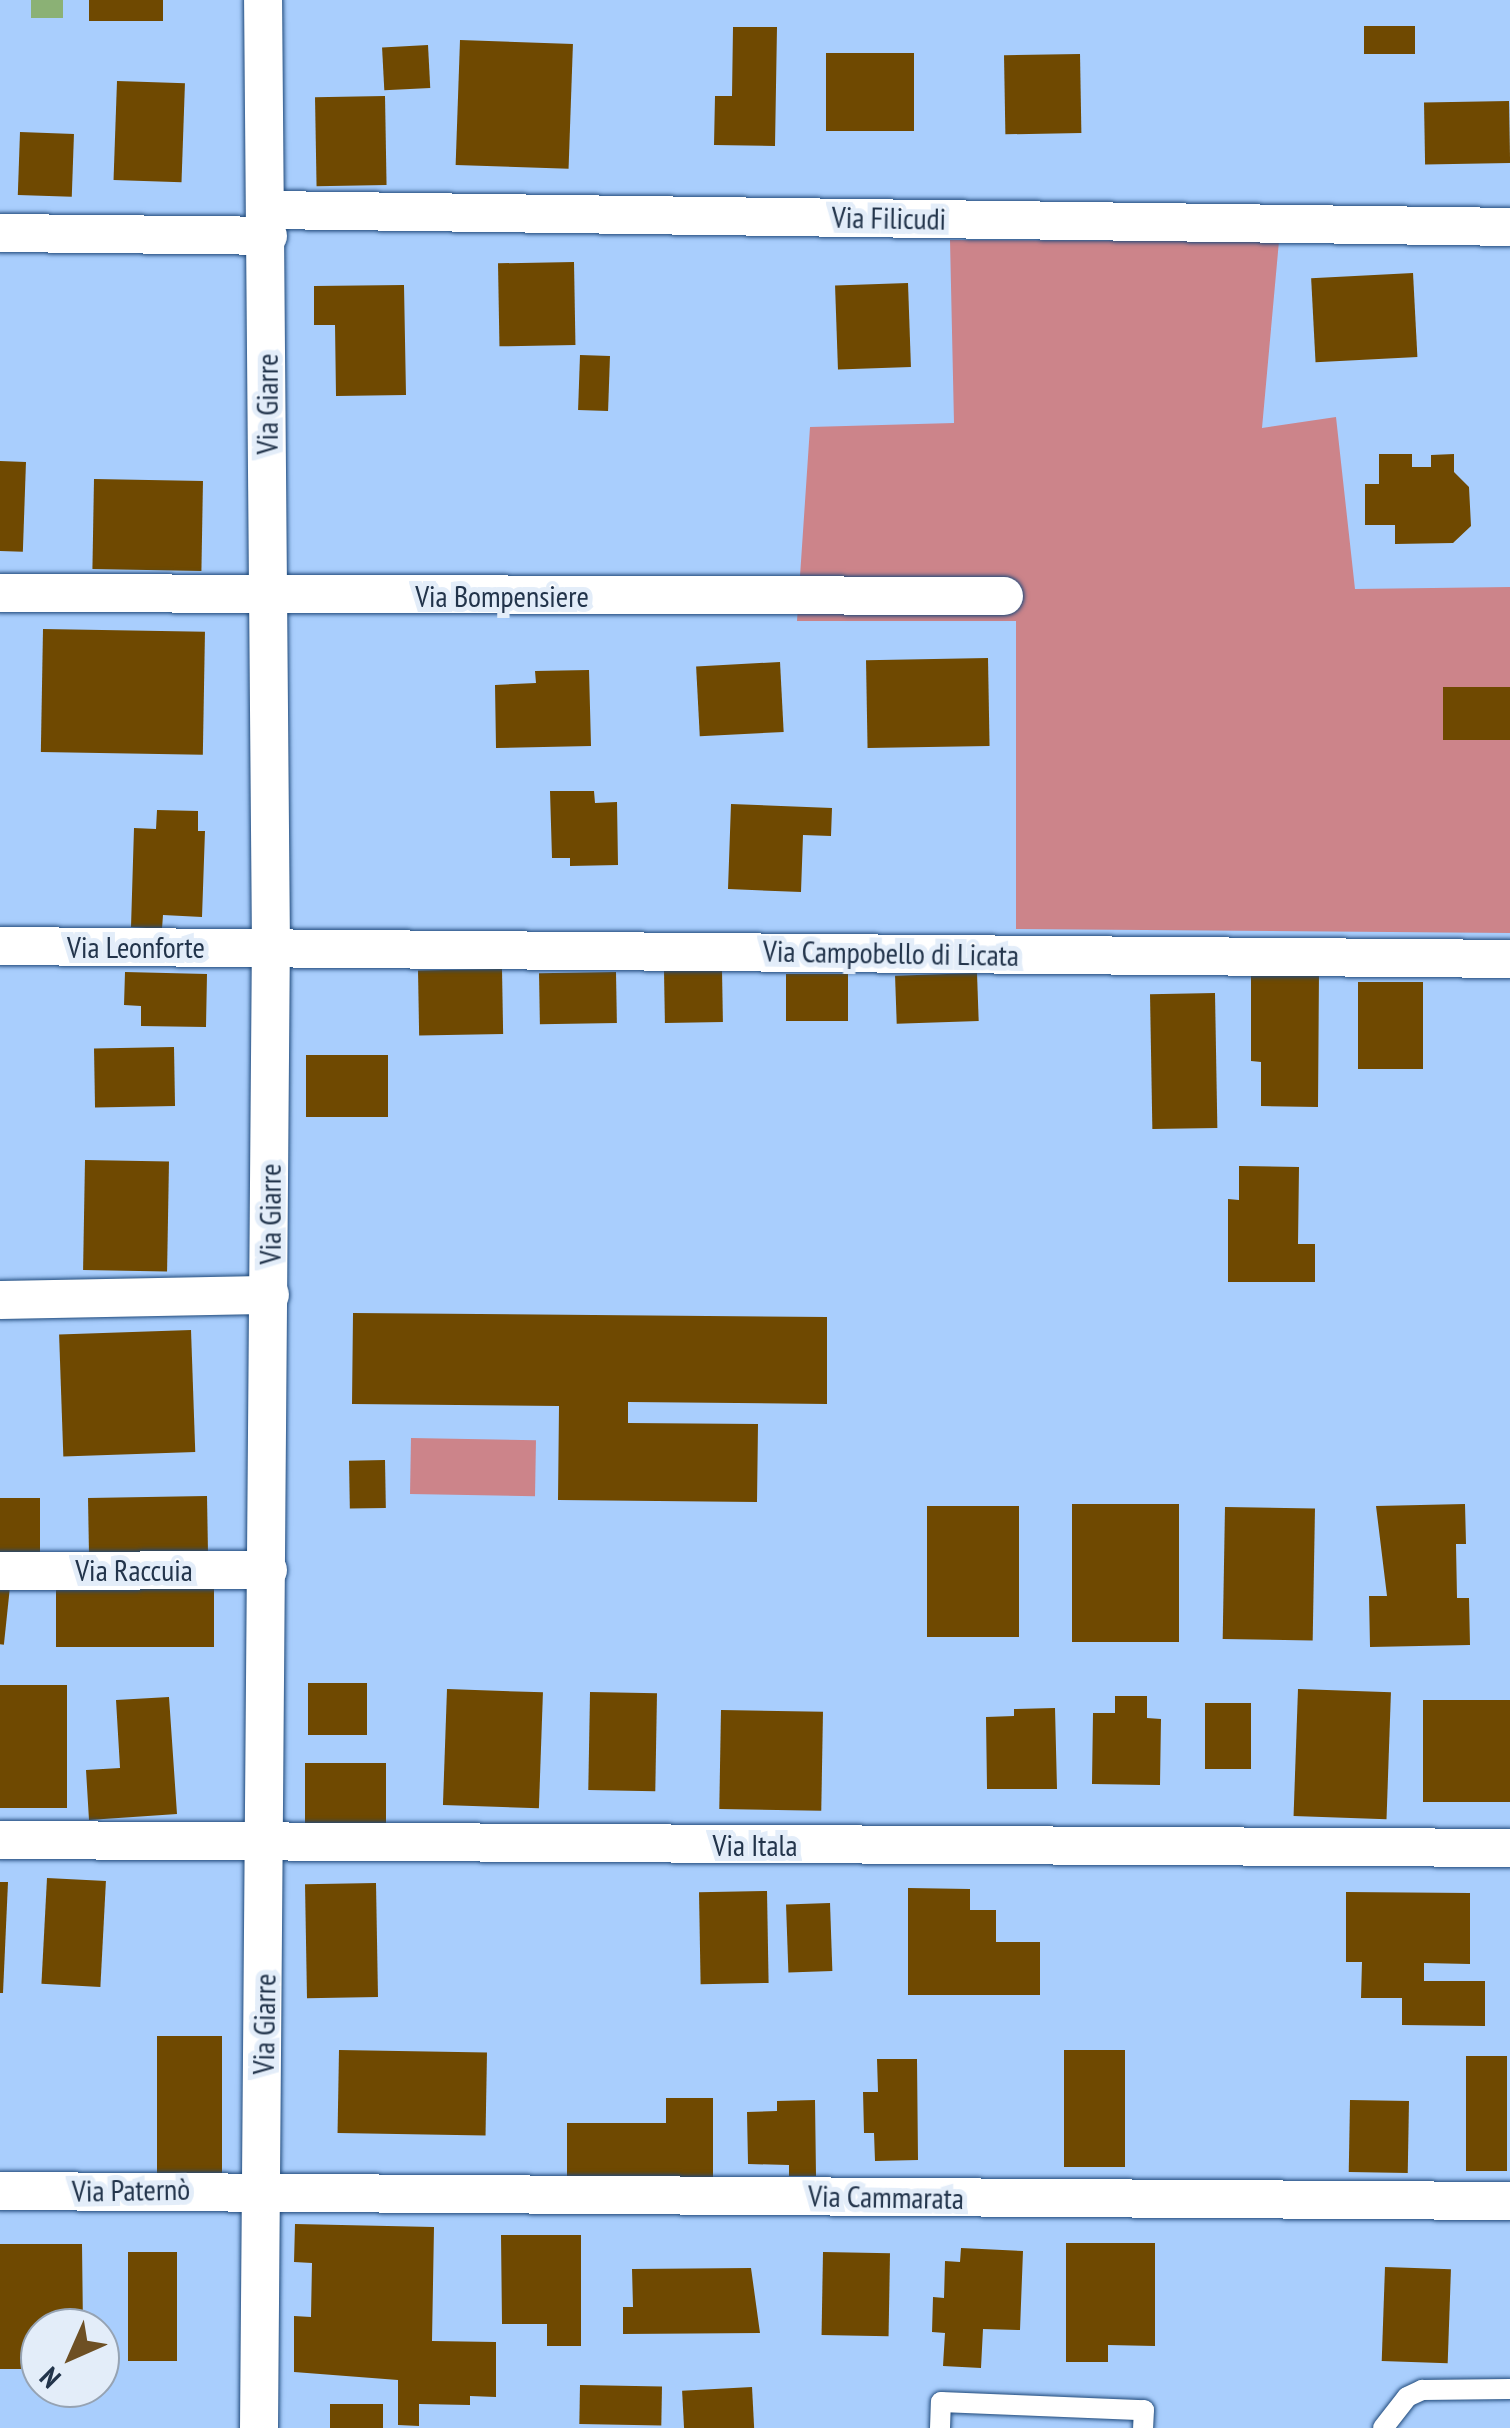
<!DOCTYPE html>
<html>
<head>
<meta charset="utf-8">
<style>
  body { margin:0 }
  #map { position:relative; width:1510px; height:2428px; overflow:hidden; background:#a9cefd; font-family:"PT Sans Narrow",sans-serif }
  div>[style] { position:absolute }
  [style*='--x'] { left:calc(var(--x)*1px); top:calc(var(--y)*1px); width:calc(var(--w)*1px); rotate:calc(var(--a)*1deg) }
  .green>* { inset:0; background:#cc848a; transform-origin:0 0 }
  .water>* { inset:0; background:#8bb175; transform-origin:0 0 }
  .building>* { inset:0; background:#6f4901; transform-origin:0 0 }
  .roads { filter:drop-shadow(0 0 2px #1f497a) drop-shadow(0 0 2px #1f497a) }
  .service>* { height:20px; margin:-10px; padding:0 10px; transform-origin:10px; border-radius:10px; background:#fff }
  .minor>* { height:38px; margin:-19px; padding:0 19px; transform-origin:19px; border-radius:19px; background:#fff }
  span { translate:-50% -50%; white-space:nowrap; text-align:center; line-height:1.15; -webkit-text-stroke:10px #e3edf9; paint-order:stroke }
  .street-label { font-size:30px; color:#22344b }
  .north { position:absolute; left:20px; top:2308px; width:100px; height:100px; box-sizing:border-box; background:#e3edf9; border:2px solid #96a3b3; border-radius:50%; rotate:225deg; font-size:28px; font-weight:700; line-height:40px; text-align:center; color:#22344b }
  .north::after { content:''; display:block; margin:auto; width:35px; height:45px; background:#6e5024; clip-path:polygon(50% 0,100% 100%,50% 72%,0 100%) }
</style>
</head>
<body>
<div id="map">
  <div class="green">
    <div style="clip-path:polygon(950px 240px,1279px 241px,1262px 428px,1336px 417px,1355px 589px,1510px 587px,1510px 933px,1016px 929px,1016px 621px,797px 621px,810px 427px,954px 423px)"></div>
    <div style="left:411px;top:1438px;width:125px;height:56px;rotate:1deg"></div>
  </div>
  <div class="water">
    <div style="left:31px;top:0;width:32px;height:18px"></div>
  </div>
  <div class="building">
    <div style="left:89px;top:0;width:74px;height:21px"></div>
    <div style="left:1364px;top:26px;width:51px;height:28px"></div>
    <div style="clip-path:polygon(733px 27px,777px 27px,775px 146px,714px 145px,715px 96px,732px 96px)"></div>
    <div style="left:460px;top:40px;width:113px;height:125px;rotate:2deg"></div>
    <div style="left:428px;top:45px;width:43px;height:46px;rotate:87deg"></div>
    <div style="left:826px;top:53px;width:88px;height:78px"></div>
    <div style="left:1080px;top:54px;width:79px;height:76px;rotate:89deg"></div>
    <div style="left:117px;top:81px;width:68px;height:99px;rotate:2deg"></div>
    <div style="left:385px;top:96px;width:89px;height:70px;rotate:89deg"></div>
    <div style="left:1509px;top:101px;width:62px;height:85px;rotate:89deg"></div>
    <div style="left:20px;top:132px;width:54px;height:63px;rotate:2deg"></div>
    <div style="left:574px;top:262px;width:83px;height:76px;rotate:89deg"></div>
    <div style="left:1413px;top:273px;width:84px;height:102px;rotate:87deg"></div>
    <div style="left:908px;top:283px;width:84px;height:73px;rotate:88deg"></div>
    <div style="clip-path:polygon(404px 285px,406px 395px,336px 396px,335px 325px,314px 325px,314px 286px)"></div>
    <div style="left:580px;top:355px;width:30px;height:55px;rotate:2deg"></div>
    <div style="clip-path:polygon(1379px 454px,1412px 454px,1412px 467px,1431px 467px,1431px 455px,1454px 454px,1454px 472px,1469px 487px,1471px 526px,1453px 543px,1395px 544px,1395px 525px,1365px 525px,1365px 484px,1379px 484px)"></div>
    <div style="left:0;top:461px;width:26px;height:90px;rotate:2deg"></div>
    <div style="left:94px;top:479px;width:109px;height:90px;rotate:1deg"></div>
    <div style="left:43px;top:629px;width:162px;height:123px;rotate:1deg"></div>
    <div style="left:988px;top:658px;width:88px;height:122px;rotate:89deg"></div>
    <div style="left:780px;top:662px;width:70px;height:84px;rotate:87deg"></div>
    <div style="clip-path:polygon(589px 670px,591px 746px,496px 748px,495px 685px,536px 683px,535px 671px)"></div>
    <div style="left:1443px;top:687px;width:67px;height:53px"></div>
    <div style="clip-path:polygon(550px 791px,594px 791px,595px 803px,617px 802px,618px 865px,570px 866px,570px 858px,552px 858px)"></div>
    <div style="clip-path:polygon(731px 804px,832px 808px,831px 836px,803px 835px,801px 892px,728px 889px)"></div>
    <div style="clip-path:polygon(157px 810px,198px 811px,198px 831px,205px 831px,202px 917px,163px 915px,162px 929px,131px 927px,134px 828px,156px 829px)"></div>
    <div style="left:502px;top:969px;width:65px;height:84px;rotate:89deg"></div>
    <div style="left:722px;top:970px;width:52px;height:58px;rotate:89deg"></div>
    <div style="clip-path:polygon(1251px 971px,1319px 971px,1318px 1107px,1261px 1106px,1261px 1062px,1251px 1061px)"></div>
    <div style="clip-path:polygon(125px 972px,207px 974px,206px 1027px,141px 1026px,141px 1006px,124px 1005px)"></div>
    <div style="left:616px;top:972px;width:51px;height:77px;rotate:89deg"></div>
    <div style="left:977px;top:973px;width:48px;height:82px;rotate:88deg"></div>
    <div style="left:786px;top:974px;width:62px;height:47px"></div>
    <div style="left:1358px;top:982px;width:65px;height:87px"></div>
    <div style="left:1215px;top:993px;width:135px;height:65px;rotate:89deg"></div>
    <div style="left:174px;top:1047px;width:59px;height:80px;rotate:89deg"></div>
    <div style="left:306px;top:1055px;width:82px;height:62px"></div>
    <div style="left:85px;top:1160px;width:84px;height:110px;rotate:1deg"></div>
    <div style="clip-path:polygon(1239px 1166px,1299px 1167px,1298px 1244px,1315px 1244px,1315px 1282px,1228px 1282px,1228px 1199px,1239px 1200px)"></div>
    <div style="clip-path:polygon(353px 1313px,827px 1317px,827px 1404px,628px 1402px,628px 1423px,758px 1424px,757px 1502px,558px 1500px,559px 1406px,352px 1404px)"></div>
    <div style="left:191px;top:1330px;width:122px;height:132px;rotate:88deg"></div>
    <div style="left:385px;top:1460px;width:48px;height:36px;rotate:89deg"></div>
    <div style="left:207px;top:1496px;width:64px;height:119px;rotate:89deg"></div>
    <div style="left:0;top:1498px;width:40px;height:61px"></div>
    <div style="left:1179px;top:1504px;width:138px;height:107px;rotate:90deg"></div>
    <div style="clip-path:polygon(1465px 1504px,1466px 1544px,1456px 1544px,1457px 1598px,1469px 1598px,1470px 1645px,1370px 1647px,1369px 1596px,1387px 1596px,1376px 1506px)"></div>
    <div style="left:927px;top:1506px;width:92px;height:131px"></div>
    <div style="left:1225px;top:1507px;width:90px;height:132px;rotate:1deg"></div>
    <div style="left:0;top:1586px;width:10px;height:58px;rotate:6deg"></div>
    <div style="left:56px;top:1586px;width:158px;height:61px"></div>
    <div style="left:308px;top:1683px;width:59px;height:52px"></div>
    <div style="left:0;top:1685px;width:67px;height:123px"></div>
    <div style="left:447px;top:1689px;width:96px;height:116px;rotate:2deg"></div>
    <div style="left:1298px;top:1689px;width:93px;height:127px;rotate:2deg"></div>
    <div style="left:590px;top:1692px;width:67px;height:98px;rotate:1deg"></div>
    <div style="clip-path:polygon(1115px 1696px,1147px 1696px,1147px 1718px,1161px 1719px,1160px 1785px,1092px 1784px,1093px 1713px,1115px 1713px)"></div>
    <div style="clip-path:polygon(169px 1697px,177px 1814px,89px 1820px,86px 1770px,120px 1768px,116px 1700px)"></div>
    <div style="left:1510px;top:1700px;width:102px;height:87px;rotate:90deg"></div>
    <div style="left:1205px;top:1703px;width:46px;height:66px"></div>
    <div style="clip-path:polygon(1055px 1708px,1057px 1789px,987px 1789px,986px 1717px,1014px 1716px,1014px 1709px)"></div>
    <div style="left:721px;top:1710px;width:102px;height:99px;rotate:1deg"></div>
    <div style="left:305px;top:1763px;width:81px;height:64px"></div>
    <div style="left:47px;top:1878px;width:59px;height:106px;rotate:3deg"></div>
    <div style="clip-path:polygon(0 1882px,8px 1882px,3px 1993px,0 1993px)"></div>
    <div style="left:376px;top:1883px;width:114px;height:71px;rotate:89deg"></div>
    <div style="clip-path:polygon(908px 1888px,970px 1889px,970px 1910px,996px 1910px,996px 1942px,1040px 1942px,1040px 1995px,908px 1995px)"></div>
    <div style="left:767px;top:1891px;width:92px;height:68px;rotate:89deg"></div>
    <div style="clip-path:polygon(1346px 1892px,1470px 1893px,1470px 1964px,1424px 1963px,1424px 1981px,1485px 1981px,1485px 2026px,1402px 2025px,1402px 1998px,1361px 1998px,1362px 1962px,1346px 1962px)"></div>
    <div style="left:830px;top:1903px;width:68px;height:44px;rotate:88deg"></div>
    <div style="left:157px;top:2036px;width:65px;height:146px"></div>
    <div style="left:339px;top:2050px;width:148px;height:83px;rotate:1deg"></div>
    <div style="left:1064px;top:2050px;width:61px;height:117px"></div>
    <div style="left:1466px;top:2056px;width:41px;height:115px"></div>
    <div style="clip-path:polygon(877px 2059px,917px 2059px,918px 2160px,875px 2161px,874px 2133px,864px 2133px,863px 2092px,878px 2092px)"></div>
    <div style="clip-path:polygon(666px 2098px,713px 2098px,713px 2178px,567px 2177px,567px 2123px,666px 2123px)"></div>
    <div style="clip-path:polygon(815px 2100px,816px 2176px,789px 2176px,789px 2165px,748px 2164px,747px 2112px,777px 2111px,777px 2101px)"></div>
    <div style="left:1350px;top:2100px;width:59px;height:72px;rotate:1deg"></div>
    <div style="clip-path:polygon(295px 2224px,434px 2227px,432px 2341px,496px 2342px,496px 2397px,470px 2396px,470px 2405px,419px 2404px,419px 2426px,398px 2425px,398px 2380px,294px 2372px,294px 2316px,311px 2317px,312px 2263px,294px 2262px)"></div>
    <div style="clip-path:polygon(501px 2235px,581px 2235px,581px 2346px,547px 2346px,547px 2324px,502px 2324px)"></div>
    <div style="clip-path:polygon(1066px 2243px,1155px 2243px,1155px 2346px,1108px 2345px,1108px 2362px,1066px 2362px)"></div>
    <div style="clip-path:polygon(0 2244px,82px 2244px,83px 2328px,40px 2328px,40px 2369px,0 2369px)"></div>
    <div style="clip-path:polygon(961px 2248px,1023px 2251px,1020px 2330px,983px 2329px,981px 2368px,943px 2366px,945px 2333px,932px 2332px,933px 2297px,944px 2298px,945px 2261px,960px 2262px)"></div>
    <div style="left:128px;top:2252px;width:49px;height:109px"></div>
    <div style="left:823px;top:2252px;width:67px;height:83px;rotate:1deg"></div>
    <div style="left:1385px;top:2267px;width:66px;height:94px;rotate:2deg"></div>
    <div style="clip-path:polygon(751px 2268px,760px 2333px,623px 2334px,623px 2307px,633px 2307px,632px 2269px)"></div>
    <div style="left:580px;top:2385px;width:82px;height:39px;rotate:1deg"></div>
    <div style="left:752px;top:2387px;width:41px;height:70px;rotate:87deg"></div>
    <div style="left:330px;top:2404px;width:53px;height:24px"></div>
  </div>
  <div class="roads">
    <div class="service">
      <div style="--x:940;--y:2428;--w:26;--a:-88"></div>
      <div style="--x:941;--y:2402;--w:203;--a:2.3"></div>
      <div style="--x:1144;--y:2410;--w:18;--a:93"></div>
      <div style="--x:1383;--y:2428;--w:39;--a:-52"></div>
      <div style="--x:1407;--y:2397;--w:17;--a:-25"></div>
      <div style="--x:1422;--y:2390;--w:88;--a:-0.7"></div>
    </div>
    <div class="minor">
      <div style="--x:268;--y:210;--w:1242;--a:0.78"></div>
      <div style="--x:0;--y:233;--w:268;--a:0.6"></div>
      <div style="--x:0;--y:593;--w:1004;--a:0.17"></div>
      <div style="--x:0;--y:946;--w:1510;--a:0.49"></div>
      <div style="--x:0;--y:1300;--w:270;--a:-1.1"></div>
      <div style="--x:0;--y:1571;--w:268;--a:-0.2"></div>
      <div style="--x:0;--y:1840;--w:1510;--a:0.3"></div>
      <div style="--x:0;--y:2191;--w:1510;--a:0.38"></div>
      <div style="--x:259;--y:2428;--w:1480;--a:-89.54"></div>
      <div style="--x:271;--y:948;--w:948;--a:-90.48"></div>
    </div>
  </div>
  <div class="street-label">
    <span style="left:889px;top:218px;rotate:1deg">Via Filicudi</span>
    <span style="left:267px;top:404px;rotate:-90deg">Via Giarre</span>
    <span style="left:502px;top:596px">Via Bompensiere</span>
    <span style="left:136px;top:947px">Via Leonforte</span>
    <span style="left:891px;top:953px;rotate:1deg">Via Campobello di Licata</span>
    <span style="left:270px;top:1214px;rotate:-90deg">Via Giarre</span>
    <span style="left:134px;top:1570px">Via Raccuia</span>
    <span style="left:755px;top:1845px">Via Itala</span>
    <span style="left:264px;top:2024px;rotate:-89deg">Via Giarre</span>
    <span style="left:131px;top:2190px;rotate:-1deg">Via Paternò</span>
    <span style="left:886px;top:2197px;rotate:1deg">Via Cammarata</span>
  </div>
  <div class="north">N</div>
</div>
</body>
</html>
